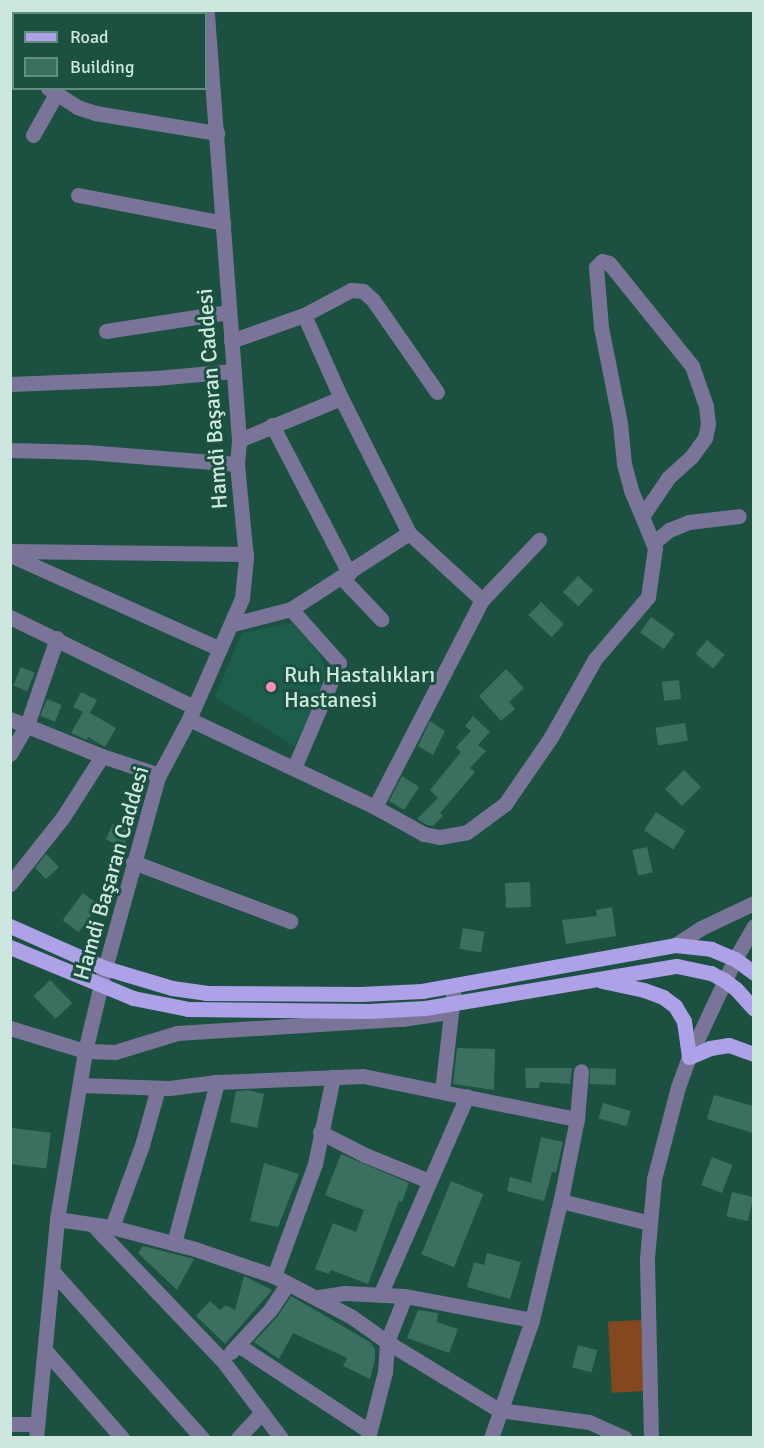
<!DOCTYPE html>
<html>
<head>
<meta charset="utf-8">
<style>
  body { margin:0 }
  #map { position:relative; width:764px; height:1448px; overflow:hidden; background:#1c5142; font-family:Signika,sans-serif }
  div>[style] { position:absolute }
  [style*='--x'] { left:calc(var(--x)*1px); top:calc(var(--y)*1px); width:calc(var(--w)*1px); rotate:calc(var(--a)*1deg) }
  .built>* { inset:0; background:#1c5d4c }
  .green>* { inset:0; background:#85481e; transform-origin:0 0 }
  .building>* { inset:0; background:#3b6f5f; transform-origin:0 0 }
  .minor>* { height:15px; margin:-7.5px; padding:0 7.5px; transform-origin:7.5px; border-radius:7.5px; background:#7a7598 }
  .major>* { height:15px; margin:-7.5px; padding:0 7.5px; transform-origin:7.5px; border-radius:7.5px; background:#ada1e8 }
  .dots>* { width:16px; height:16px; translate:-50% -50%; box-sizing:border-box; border:3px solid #1c5142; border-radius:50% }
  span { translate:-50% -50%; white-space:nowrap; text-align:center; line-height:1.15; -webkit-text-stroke:6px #1c5142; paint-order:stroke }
  .street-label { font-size:22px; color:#cce7dd }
  .poi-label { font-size:22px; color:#cce7dd }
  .left { translate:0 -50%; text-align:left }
  .frame { position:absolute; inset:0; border:12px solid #cce7dd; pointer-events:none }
  .legend { position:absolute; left:12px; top:12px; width:195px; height:78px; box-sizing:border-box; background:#1c5142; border:2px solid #628d80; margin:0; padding:8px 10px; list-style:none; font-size:18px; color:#cce7dd }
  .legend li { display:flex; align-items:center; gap:12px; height:30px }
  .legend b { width:30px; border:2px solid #628d80 }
</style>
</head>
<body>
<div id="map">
  <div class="built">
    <div style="clip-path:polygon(292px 623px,317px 647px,328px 677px,294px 746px,215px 697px,242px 633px)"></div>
  </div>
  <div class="green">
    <div style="left:641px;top:1320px;width:71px;height:33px;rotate:87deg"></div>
  </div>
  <div class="building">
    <div style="left:578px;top:576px;width:21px;height:22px;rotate:43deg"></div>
    <div style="left:541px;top:602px;width:32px;height:18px;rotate:44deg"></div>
    <div style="left:651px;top:617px;width:29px;height:19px;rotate:35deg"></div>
    <div style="left:707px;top:640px;width:23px;height:18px;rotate:40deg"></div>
    <div style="left:21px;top:667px;width:15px;height:20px;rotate:23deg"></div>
    <div style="clip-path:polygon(506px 669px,524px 688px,509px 702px,515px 709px,501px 721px,479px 696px)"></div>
    <div style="left:679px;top:680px;width:19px;height:17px;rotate:84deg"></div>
    <div style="clip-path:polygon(81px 692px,97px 700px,90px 713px,116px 728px,105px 747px,88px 737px,87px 740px,71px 733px,83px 712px,73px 707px)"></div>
    <div style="left:47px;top:699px;width:16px;height:18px;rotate:22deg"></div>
    <div style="clip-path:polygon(473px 716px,490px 732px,478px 745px,486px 751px,470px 768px,475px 772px,440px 813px,443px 816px,433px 826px,427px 825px,417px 819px,438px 798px,430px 790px,461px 752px,456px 747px,471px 731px,465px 726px)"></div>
    <div style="clip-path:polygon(430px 721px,445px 731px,433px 755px,418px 746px)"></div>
    <div style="left:685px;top:723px;width:18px;height:30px;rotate:81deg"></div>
    <div style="left:684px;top:770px;width:24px;height:27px;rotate:45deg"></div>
    <div style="clip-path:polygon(402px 776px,419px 787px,404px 810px,389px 801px)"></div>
    <div style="left:656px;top:812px;width:35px;height:22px;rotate:33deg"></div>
    <div style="left:113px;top:824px;width:19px;height:17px;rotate:25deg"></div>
    <div style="left:647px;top:847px;width:26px;height:15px;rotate:77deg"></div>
    <div style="clip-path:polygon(46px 854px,59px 867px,46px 879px,35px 868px)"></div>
    <div style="left:530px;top:882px;width:25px;height:25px;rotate:88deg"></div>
    <div style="left:83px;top:893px;width:20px;height:34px;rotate:37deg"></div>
    <div style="clip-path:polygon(612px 907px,616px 936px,566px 944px,562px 920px,597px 916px,596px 910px)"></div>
    <div style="left:463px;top:928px;width:22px;height:21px;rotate:10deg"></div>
    <div style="left:50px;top:980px;width:32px;height:23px;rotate:46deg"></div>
    <div style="clip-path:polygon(457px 1048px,495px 1049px,494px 1090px,453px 1084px)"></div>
    <div style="clip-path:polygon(525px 1068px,572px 1068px,570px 1084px,540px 1082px,539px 1088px,526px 1088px)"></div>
    <div style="left:590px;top:1068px;width:26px;height:16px;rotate:2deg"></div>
    <div style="clip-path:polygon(248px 1090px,264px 1094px,257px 1128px,230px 1122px,236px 1091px)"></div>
    <div style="clip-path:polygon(714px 1095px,753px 1106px,753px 1133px,707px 1119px)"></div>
    <div style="left:603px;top:1103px;width:29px;height:16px;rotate:16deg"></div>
    <div style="left:12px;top:1128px;width:39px;height:36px;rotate:7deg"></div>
    <div style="clip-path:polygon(541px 1137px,563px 1142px,556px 1173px,552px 1172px,544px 1201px,507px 1191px,510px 1177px,531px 1183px)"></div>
    <div style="clip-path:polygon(341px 1154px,409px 1183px,402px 1202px,399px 1201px,368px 1284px,331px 1270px,329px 1274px,315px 1269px,333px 1223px,356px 1232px,364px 1210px,325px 1195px)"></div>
    <div style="left:712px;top:1157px;width:22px;height:30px;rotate:21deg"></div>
    <div style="clip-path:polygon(264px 1163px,299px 1174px,278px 1227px,250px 1221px)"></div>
    <div style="left:451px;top:1181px;width:35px;height:79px;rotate:22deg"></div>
    <div style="left:732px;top:1192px;width:22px;height:25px;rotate:13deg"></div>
    <div style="clip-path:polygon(143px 1246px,194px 1259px,177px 1290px,138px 1253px)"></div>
    <div style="clip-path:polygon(487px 1253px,521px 1262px,510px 1299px,467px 1287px,474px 1262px,484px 1265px)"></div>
    <div style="clip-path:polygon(244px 1276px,272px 1290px,225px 1344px,196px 1316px,210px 1301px,220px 1310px,226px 1305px,235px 1310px)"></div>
    <div style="clip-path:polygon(291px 1296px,370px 1342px,375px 1349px,375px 1359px,370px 1379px,343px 1366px,347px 1358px,293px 1333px,279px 1359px,254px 1342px,277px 1317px)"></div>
    <div style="clip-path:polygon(418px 1310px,438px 1313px,437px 1322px,458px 1329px,449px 1353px,407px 1338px)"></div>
    <div style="left:578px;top:1345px;width:20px;height:23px;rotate:15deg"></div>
  </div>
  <div class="minor">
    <div style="--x:94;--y:14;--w:4;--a:-63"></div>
    <div style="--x:48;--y:88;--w:35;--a:33"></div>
    <div style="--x:77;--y:107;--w:19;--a:18"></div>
    <div style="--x:95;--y:113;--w:124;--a:9.3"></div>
    <div style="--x:33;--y:135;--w:47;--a:-60.7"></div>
    <div style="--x:78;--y:195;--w:148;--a:10.9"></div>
    <div style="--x:304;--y:315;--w:91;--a:66"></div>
    <div style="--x:106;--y:331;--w:124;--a:-8.8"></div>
    <div style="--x:231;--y:341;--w:77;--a:-19.6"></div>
    <div style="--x:304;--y:315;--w:53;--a:-28"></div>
    <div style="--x:351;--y:290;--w:12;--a:5"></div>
    <div style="--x:363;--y:291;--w:13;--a:42"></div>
    <div style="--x:373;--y:300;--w:112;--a:55.2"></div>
    <div style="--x:10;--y:384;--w:146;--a:-2.4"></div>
    <div style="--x:156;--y:378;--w:77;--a:-5.2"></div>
    <div style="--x:272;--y:425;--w:167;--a:62.5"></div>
    <div style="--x:10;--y:450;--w:77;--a:1.5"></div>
    <div style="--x:87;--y:452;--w:150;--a:4.6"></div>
    <div style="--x:409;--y:533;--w:99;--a:42.5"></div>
    <div style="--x:653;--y:543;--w:21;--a:-39"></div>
    <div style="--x:669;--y:530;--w:22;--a:-22"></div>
    <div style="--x:689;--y:522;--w:50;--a:-6.8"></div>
    <div style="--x:10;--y:551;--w:236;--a:0.7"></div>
    <div style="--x:10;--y:555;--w:230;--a:24.1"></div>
    <div style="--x:342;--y:578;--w:57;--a:46.4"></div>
    <div style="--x:291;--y:609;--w:72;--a:48.4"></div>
    <div style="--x:339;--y:663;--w:114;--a:113.2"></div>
    <div style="--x:10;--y:617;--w:205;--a:26.1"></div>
    <div style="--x:233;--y:624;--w:60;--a:-14.5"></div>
    <div style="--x:291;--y:609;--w:140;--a:-32.8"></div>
    <div style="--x:409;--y:533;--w:151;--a:-116.7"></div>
    <div style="--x:341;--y:398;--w:110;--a:157.6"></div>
    <div style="--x:10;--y:719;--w:99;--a:21.9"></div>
    <div style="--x:102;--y:756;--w:60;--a:18.4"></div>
    <div style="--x:189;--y:719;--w:206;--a:25.3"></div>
    <div style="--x:375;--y:807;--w:56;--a:28.9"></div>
    <div style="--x:424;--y:834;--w:16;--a:11"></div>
    <div style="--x:440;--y:837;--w:27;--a:-10"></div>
    <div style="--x:467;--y:832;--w:47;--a:-36.4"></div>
    <div style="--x:505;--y:804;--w:81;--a:-55.5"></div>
    <div style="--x:551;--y:737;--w:90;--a:-60.6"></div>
    <div style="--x:595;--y:659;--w:82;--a:-49.5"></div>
    <div style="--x:648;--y:597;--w:49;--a:-81.9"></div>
    <div style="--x:655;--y:548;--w:63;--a:-112.5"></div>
    <div style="--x:631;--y:490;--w:27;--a:-105"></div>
    <div style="--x:624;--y:464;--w:41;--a:-95.6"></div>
    <div style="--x:620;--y:423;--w:98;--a:-101.2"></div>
    <div style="--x:601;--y:327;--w:60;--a:-94.8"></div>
    <div style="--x:596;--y:267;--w:8;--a:-45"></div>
    <div style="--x:602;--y:261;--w:7;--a:16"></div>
    <div style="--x:609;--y:263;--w:132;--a:51.1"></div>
    <div style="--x:692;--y:366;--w:42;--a:70.7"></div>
    <div style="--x:706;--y:406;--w:18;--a:84"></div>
    <div style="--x:708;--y:424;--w:14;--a:102"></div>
    <div style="--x:705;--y:438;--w:24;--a:126"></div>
    <div style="--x:691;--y:457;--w:31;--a:138"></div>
    <div style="--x:668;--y:478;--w:45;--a:124"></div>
    <div style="--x:10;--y:754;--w:34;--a:-60"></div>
    <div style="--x:27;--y:725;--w:92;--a:-71"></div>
    <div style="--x:375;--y:807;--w:233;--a:-62.7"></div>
    <div style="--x:482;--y:600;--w:83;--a:-46.5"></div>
    <div style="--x:133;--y:862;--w:168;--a:20.6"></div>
    <div style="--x:10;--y:884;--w:85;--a:-51.7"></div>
    <div style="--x:63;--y:817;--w:72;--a:-57.4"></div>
    <div style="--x:675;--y:945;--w:31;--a:-33"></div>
    <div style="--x:701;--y:928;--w:59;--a:-25.3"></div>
    <div style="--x:10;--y:1028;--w:78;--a:17"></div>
    <div style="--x:85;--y:1051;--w:30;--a:2"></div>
    <div style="--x:115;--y:1052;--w:65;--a:-17"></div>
    <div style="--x:177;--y:1033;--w:225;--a:-3.6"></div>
    <div style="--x:402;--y:1019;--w:49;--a:-8.3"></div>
    <div style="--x:80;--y:1085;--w:89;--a:1.9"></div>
    <div style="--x:169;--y:1088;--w:48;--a:-7.1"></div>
    <div style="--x:217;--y:1082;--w:146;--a:-2.4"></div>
    <div style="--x:363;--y:1076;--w:218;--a:11.4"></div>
    <div style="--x:442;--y:1091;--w:105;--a:-83.4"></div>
    <div style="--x:320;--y:1132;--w:51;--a:27.1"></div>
    <div style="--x:365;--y:1155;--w:69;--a:22.1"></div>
    <div style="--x:561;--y:1201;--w:92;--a:13.9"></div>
    <div style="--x:57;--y:1219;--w:56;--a:8.3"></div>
    <div style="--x:112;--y:1227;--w:86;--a:14.8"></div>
    <div style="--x:195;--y:1249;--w:83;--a:18.9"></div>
    <div style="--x:274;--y:1276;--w:88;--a:27.7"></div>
    <div style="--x:352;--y:1317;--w:43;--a:35.5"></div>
    <div style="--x:387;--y:1342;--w:131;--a:31.3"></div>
    <div style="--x:499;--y:1410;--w:91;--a:7.6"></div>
    <div style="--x:589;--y:1422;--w:39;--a:24"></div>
    <div style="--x:94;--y:1226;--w:187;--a:46.3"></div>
    <div style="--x:223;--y:1361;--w:96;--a:53"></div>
    <div style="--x:112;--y:1227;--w:87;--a:-69.9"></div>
    <div style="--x:142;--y:1145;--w:59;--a:-74.3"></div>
    <div style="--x:174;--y:1243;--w:167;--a:-75"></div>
    <div style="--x:54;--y:1273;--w:222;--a:48.1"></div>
    <div style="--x:274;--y:1276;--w:119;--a:-69.9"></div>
    <div style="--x:315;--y:1164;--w:89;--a:-78.3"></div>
    <div style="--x:380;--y:1295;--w:217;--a:-66.4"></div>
    <div style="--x:319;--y:1297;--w:26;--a:-9"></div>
    <div style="--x:345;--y:1293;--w:60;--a:2.9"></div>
    <div style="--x:405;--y:1296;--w:129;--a:10.7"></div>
    <div style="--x:238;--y:1345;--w:157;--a:33.3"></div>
    <div style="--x:45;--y:1350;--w:117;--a:48.8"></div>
    <div style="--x:231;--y:1352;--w:57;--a:-47.1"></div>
    <div style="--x:270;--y:1310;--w:32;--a:-56"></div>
    <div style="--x:10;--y:1424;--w:27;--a:0"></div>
    <div style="--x:36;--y:1438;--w:220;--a:-84.5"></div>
    <div style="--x:57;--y:1219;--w:170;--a:-80.5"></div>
    <div style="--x:85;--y:1051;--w:85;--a:-76.5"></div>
    <div style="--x:105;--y:968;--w:198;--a:-74.5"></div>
    <div style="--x:158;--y:777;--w:66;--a:-61.9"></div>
    <div style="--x:189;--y:719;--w:132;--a:-66.3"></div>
    <div style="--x:242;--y:598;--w:40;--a:-84.3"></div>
    <div style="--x:246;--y:558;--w:94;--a:-95.5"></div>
    <div style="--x:237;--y:464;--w:24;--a:-85"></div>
    <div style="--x:239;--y:440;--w:431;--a:-94.3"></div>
    <div style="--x:238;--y:1438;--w:35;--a:-47"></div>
    <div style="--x:368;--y:1438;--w:68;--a:-75.6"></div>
    <div style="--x:385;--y:1372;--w:30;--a:-86"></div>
    <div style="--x:387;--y:1342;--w:49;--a:-68.6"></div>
    <div style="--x:491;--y:1438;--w:125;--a:-70.8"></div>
    <div style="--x:532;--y:1320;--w:130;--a:-76.6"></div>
    <div style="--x:562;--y:1194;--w:76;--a:-78.7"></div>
    <div style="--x:577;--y:1119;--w:48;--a:-85.2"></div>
    <div style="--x:651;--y:1438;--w:180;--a:-91.3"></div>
    <div style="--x:647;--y:1258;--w:79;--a:-84.9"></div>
    <div style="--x:654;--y:1179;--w:95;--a:-75.4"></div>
    <div style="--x:678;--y:1087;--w:32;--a:-70"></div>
    <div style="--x:689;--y:1057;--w:108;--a:-64.9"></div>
    <div style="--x:735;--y:959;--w:38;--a:-60"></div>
  </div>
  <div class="major">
    <div style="--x:10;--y:926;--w:104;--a:23.9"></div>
    <div style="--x:105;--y:968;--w:70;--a:16.6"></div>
    <div style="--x:172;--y:988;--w:34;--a:8"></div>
    <div style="--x:206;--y:993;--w:154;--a:0.4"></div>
    <div style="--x:360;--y:994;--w:62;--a:-2.8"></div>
    <div style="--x:422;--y:991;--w:257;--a:-10.3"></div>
    <div style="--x:675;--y:945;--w:36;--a:6"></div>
    <div style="--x:711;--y:949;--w:26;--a:23"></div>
    <div style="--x:735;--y:959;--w:24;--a:36"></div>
    <div style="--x:10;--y:947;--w:133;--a:22.5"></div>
    <div style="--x:133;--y:998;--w:56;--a:11.3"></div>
    <div style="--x:188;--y:1009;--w:181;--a:0.6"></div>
    <div style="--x:369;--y:1011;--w:56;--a:-3.1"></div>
    <div style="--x:425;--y:1008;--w:255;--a:-9.5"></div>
    <div style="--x:677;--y:966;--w:35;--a:12"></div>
    <div style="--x:711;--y:973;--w:15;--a:28"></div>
    <div style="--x:724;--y:980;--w:15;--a:37"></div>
    <div style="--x:736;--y:989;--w:27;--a:48"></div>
    <div style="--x:602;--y:981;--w:43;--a:12.1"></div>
    <div style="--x:644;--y:990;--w:20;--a:20"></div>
    <div style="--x:663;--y:997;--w:15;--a:37"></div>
    <div style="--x:675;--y:1006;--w:17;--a:59"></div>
    <div style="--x:684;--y:1021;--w:36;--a:82"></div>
    <div style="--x:689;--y:1057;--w:23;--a:-23"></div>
    <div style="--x:710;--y:1048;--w:19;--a:-9"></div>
    <div style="--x:729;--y:1045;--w:27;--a:20"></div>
  </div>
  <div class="dots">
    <div style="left:271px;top:687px;background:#fc8fc1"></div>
  </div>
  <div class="street-label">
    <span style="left:212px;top:399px;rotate:-94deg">Hamdi Başaran Caddesi</span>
    <span style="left:111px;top:873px;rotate:-74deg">Hamdi Başaran Caddesi</span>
  </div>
  <div class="poi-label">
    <span class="left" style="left:284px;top:687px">Ruh Hastalıkları<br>Hastanesi</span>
  </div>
  <div class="frame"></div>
  <ul class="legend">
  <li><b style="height:8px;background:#ada1e8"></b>Road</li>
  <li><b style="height:16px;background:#3b6f5f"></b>Building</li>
  </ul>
</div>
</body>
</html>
